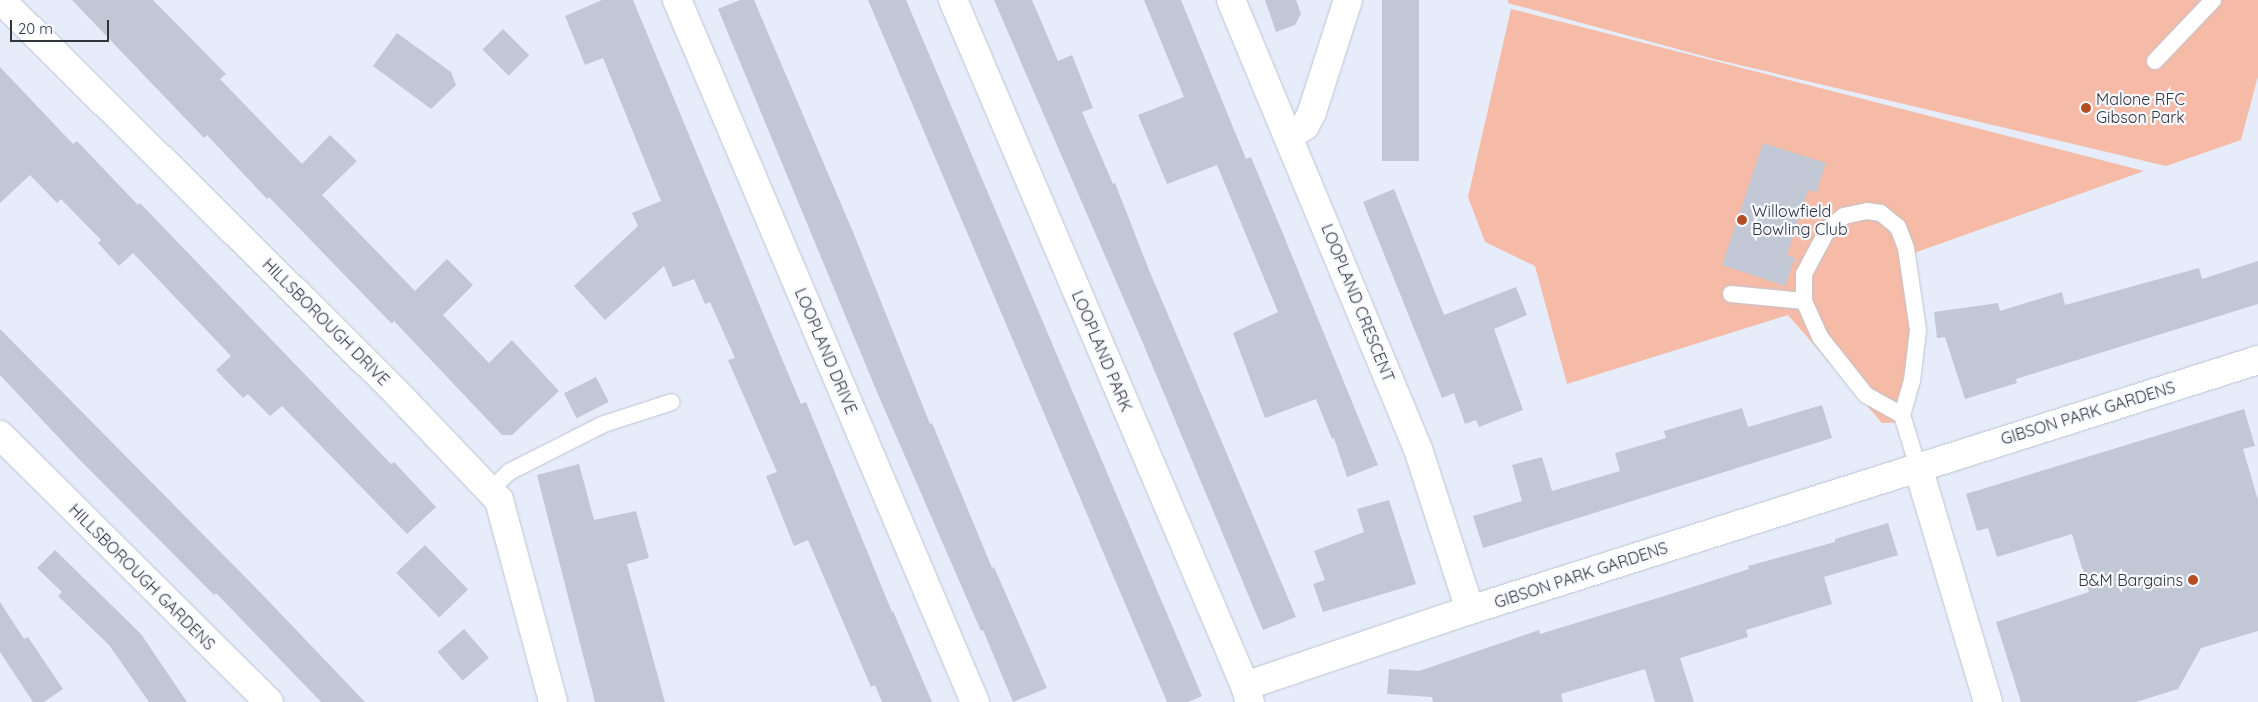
<!DOCTYPE html>
<html>
<head>
<meta charset="utf-8">
<style>
  body { margin:0 }
  #map { position:relative; width:2258px; height:702px; overflow:hidden; background:#e6ecfa; font-family:Quicksand,sans-serif }
  div>[style] { position:absolute }
  [style*='--x'] { left:calc(var(--x)*1px); top:calc(var(--y)*1px); width:calc(var(--w)*1px); rotate:calc(var(--a)*1deg) }
  .green>* { inset:0; background:#f5bba6 }
  .building>* { inset:0; background:#c1c7d4; transform-origin:0 0 }
  .roads { filter:drop-shadow(0 0 1px #bec5d2) drop-shadow(0 0 1px #bec5d2) }
  .service>* { height:16px; margin:-8px; padding:0 8px; transform-origin:8px; border-radius:8px; background:#fff }
  .minor>* { height:28px; margin:-14px; padding:0 14px; transform-origin:14px; border-radius:14px; background:#fff }
  .dots>* { width:14px; height:14px; translate:-50% -50%; box-sizing:border-box; border:2px solid #f7f9ff; border-radius:50% }
  span { translate:-50% -50%; white-space:nowrap; text-align:center; line-height:1.15; -webkit-text-stroke:4.5px #f7f9ff; paint-order:stroke }
  .poi-label { font-size:16px; color:#32353a }
  .left { translate:0 -50%; text-align:left }
  .right { translate:-100% -50%; text-align:right }
  .street-label { font-size:16px; color:#32353a }
  .scale { position:absolute; left:10px; top:20px; width:99px; height:22px; box-sizing:border-box; border:2px solid #32353a; border-top:0; padding-left:6px; font-size:15px; line-height:18px; white-space:nowrap; color:#32353a; -webkit-text-stroke:4px #f7f9ff; paint-order:stroke }
</style>
</head>
<body>
<div id="map">
  <div class="green">
    <div style="clip-path:polygon(1508px 0,2258px 0,2258px 76px,2241px 140px,2166px 166px,1714px 59px,1508px 3px)"></div>
    <div style="clip-path:polygon(1511px 9px,2144px 171px,1914px 253px,1906px 422px,1882px 423px,1788px 315px,1567px 384px,1535px 266px,1485px 242px,1468px 197px)"></div>
  </div>
  <div class="building">
    <div style="clip-path:polygon(72px 0,153px 0,226px 74px,220px 79px,302px 164px,330px 135px,357px 161px,322px 195px,415px 291px,447px 259px,473px 285px,443px 315px,489px 363px,512px 340px,559px 391px,512px 435px,502px 435px,394px 321px,392px 324px,269px 197px,267px 199px,207px 135px,204px 138px)"></div>
    <div style="clip-path:polygon(602px 0,633px 0,782px 359px,801px 404px,806px 402px,892px 612px,893px 611px,932px 702px,882px 702px,875px 685px,871px 687px,808px 540px,794px 546px,766px 476px,777px 472px,728px 360px,735px 358px,710px 302px,705px 304px,694px 279px,673px 287px,664px 266px,605px 320px,574px 286px,638px 226px,632px 213px,661px 201px,603px 58px,585px 65px,565px 16px)"></div>
    <div style="clip-path:polygon(740px 0,754px 0,853px 232px,930px 424px,932px 423px,992px 568px,994px 567px,1047px 688px,1013px 702px,983px 630px,981px 631px,877px 392px,718px 9px)"></div>
    <div style="clip-path:polygon(868px 0,906px 0,1202px 696px,1188px 702px,1167px 702px)"></div>
    <div style="clip-path:polygon(994px 0,1032px 0,1058px 61px,1072px 55px,1093px 108px,1082px 112px,1113px 184px,1115px 183px,1149px 270px,1296px 617px,1263px 630px,1142px 341px)"></div>
    <div style="clip-path:polygon(1144px 0,1181px 0,1246px 159px,1251px 157px,1281px 229px,1378px 465px,1347px 477px,1334px 438px,1332px 439px,1316px 399px,1265px 418px,1233px 333px,1278px 312px,1217px 165px,1167px 184px,1138px 115px,1184px 97px)"></div>
    <div style="clip-path:polygon(1265px 0,1296px 0,1301px 14px,1295px 25px,1276px 32px)"></div>
    <div style="left:1382px;top:0;width:37px;height:161px"></div>
    <div style="left:503px;top:29px;width:37px;height:29px;rotate:45deg"></div>
    <div style="clip-path:polygon(397px 33px,451px 72px,456px 85px,431px 109px,373px 66px)"></div>
    <div style="clip-path:polygon(0 67px,73px 144px,77px 141px,138px 205px,140px 203px,391px 464px,394px 462px,436px 507px,407px 534px,282px 406px,270px 416px,248px 394px,243px 398px,216px 370px,231px 356px,133px 253px,119px 266px,98px 243px,101px 240px,61px 199px,57px 203px,30px 175px,0 203px)"></div>
    <div style="clip-path:polygon(1763px 143px,1826px 163px,1816px 193px,1808px 190px,1787px 255px,1795px 258px,1785px 286px,1722px 265px)"></div>
    <div style="clip-path:polygon(1394px 189px,1444px 315px,1516px 287px,1527px 315px,1494px 329px,1523px 410px,1479px 427px,1476px 420px,1465px 424px,1454px 393px,1442px 398px,1363px 202px)"></div>
    <div style="clip-path:polygon(2258px 261px,2258px 304px,2016px 379px,2017px 383px,1965px 399px,1945px 337px,1937px 338px,1934px 312px,1998px 303px,2000px 311px,2062px 292px,2065px 305px,2199px 268px,2202px 279px)"></div>
    <div style="clip-path:polygon(0 329px,257px 589px,365px 702px,321px 702px,216px 593px,214px 595px,76px 456px,0 375px)"></div>
    <div style="left:596px;top:377px;width:28px;height:36px;rotate:63deg"></div>
    <div style="clip-path:polygon(1822px 405px,1832px 438px,1483px 548px,1473px 516px,1522px 501px,1512px 465px,1542px 457px,1552px 491px,1620px 471px,1615px 453px,1666px 438px,1664px 431px,1742px 408px,1748px 427px)"></div>
    <div style="clip-path:polygon(2244px 409px,2255px 446px,2243px 449px,2258px 500px,2258px 631px,2201px 648px,2178px 689px,2136px 702px,2021px 702px,1996px 622px,2089px 592px,2072px 534px,1997px 557px,1988px 528px,1977px 531px,1966px 494px)"></div>
    <div style="clip-path:polygon(579px 464px,594px 520px,636px 511px,649px 558px,627px 564px,665px 702px,595px 702px,537px 475px)"></div>
    <div style="clip-path:polygon(1389px 500px,1416px 584px,1323px 612px,1313px 584px,1325px 580px,1314px 551px,1364px 532px,1357px 509px)"></div>
    <div style="clip-path:polygon(1888px 523px,1898px 555px,1824px 577px,1832px 604px,1746px 630px,1748px 637px,1680px 658px,1694px 702px,1655px 702px,1645px 669px,1561px 694px,1563px 702px,1433px 702px,1432px 697px,1387px 694px,1389px 669px,1419px 671px,1539px 630px,1540px 634px,1661px 597px,1749px 569px,1748px 566px,1835px 542px,1835px 539px)"></div>
    <div style="left:425px;top:545px;width:62px;height:40px;rotate:46deg"></div>
    <div style="clip-path:polygon(55px 550px,141px 634px,187px 702px,149px 702px,109px 645px,58px 596px,62px 592px,37px 568px)"></div>
    <div style="clip-path:polygon(0 602px,24px 639px,28px 637px,63px 689px,44px 702px,33px 702px,0 652px)"></div>
    <div style="left:464px;top:629px;width:38px;height:35px;rotate:49deg"></div>
  </div>
  <div class="roads">
    <div class="service">
      <div style="--x:2155;--y:61;--w:84;--a:-46.4"></div>
      <div style="--x:1731;--y:294;--w:73;--a:5.5"></div>
      <div style="--x:1902;--y:415;--w:35;--a:-74"></div>
      <div style="--x:1912;--y:381;--w:51;--a:-83.3"></div>
      <div style="--x:1918;--y:330;--w:83;--a:-98.3"></div>
      <div style="--x:1906;--y:248;--w:22;--a:-111"></div>
      <div style="--x:1898;--y:227;--w:22;--a:-141"></div>
      <div style="--x:1881;--y:213;--w:14;--a:-172"></div>
      <div style="--x:1867;--y:211;--w:24;--a:168"></div>
      <div style="--x:1844;--y:216;--w:21;--a:141"></div>
      <div style="--x:1828;--y:229;--w:51;--a:118.1"></div>
      <div style="--x:1804;--y:274;--w:27;--a:90"></div>
      <div style="--x:1804;--y:301;--w:39;--a:66"></div>
      <div style="--x:1820;--y:337;--w:74;--a:51.6"></div>
      <div style="--x:1866;--y:395;--w:41;--a:29.1"></div>
      <div style="--x:1902;--y:415;--w:54;--a:72.9"></div>
      <div style="--x:490;--y:491;--w:27;--a:-45"></div>
      <div style="--x:509;--y:472;--w:106;--a:-26.8"></div>
      <div style="--x:604;--y:424;--w:71;--a:-17.9"></div>
    </div>
    <div class="minor">
      <div style="--x:1;--y:0;--w:556;--a:44.78"></div>
      <div style="--x:396;--y:392;--w:149;--a:46.4"></div>
      <div style="--x:499;--y:500;--w:209;--a:75"></div>
      <div style="--x:677;--y:0;--w:763;--a:67"></div>
      <div style="--x:953;--y:0;--w:746;--a:66.94"></div>
      <div style="--x:1245;--y:686;--w:17;--a:73"></div>
      <div style="--x:1231;--y:0;--w:486;--a:67.4"></div>
      <div style="--x:1418;--y:449;--w:169;--a:72.1"></div>
      <div style="--x:1289;--y:136;--w:19;--a:-32"></div>
      <div style="--x:1305;--y:126;--w:16;--a:-63"></div>
      <div style="--x:1312;--y:112;--w:118;--a:-72.2"></div>
      <div style="--x:0;--y:435;--w:379;--a:44.8"></div>
      <div style="--x:1918;--y:467;--w:245;--a:73.4"></div>
      <div style="--x:1245;--y:686;--w:237;--a:-18.7"></div>
      <div style="--x:1470;--y:610;--w:827;--a:-17.6"></div>
    </div>
  </div>
  <div class="dots">
    <div style="left:2086px;top:108px;background:#b34d22"></div>
    <div style="left:1742px;top:220px;background:#b34d22"></div>
    <div style="left:2193px;top:580px;background:#b34d22"></div>
  </div>
  <div class="poi-label">
    <span class="left" style="left:2096px;top:108px">Malone RFC<br>Gibson Park</span>
    <span class="left" style="left:1752px;top:220px">Willowfield<br>Bowling Club</span>
    <span class="right" style="left:2183px;top:580px">B&amp;M Bargains</span>
  </div>
  <div class="street-label">
    <span style="left:1358px;top:303px;rotate:68deg">LOOPLAND CRESCENT</span>
    <span style="left:326px;top:322px;rotate:45deg">HILLSBOROUGH DRIVE</span>
    <span style="left:826px;top:351px;rotate:67deg">LOOPLAND DRIVE</span>
    <span style="left:1102px;top:351px;rotate:67deg">LOOPLAND PARK</span>
    <span style="left:2088px;top:413px;rotate:-17deg">GIBSON PARK GARDENS</span>
    <span style="left:1581px;top:575px;rotate:-18deg">GIBSON PARK GARDENS</span>
    <span style="left:142px;top:577px;rotate:45deg">HILLSBOROUGH GARDENS</span>
  </div>
  <div class="scale">20 m</div>
</div>
</body>
</html>
